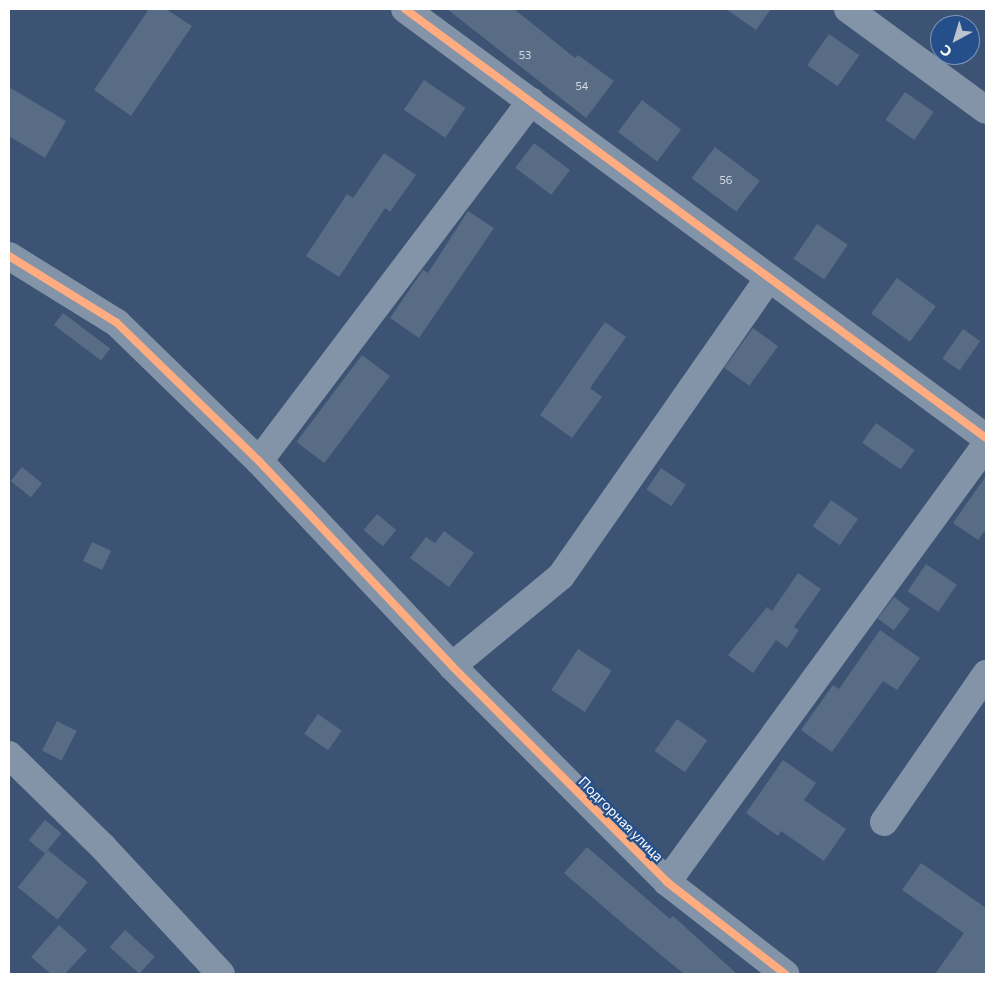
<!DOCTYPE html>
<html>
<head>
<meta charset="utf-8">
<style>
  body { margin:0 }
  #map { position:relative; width:995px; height:983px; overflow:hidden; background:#3c5374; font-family:Commissioner,sans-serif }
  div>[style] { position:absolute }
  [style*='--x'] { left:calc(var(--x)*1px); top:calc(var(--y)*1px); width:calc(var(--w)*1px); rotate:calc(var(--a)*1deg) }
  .building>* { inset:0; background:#596c85; transform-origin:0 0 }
  .minor>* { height:28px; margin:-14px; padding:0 14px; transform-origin:14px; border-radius:14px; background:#8393a8 }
  .cycleway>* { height:8px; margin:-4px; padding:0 4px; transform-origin:4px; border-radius:4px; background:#ffac80 }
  span { translate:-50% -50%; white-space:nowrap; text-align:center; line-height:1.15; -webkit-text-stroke:4.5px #254f8b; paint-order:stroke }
  .number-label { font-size:11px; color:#d6dae0 }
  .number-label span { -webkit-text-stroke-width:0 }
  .street-label { font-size:14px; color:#fff }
  .frame { position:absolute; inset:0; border:10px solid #fff; pointer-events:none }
  .north { position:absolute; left:930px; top:15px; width:50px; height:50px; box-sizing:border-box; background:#254f8b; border:1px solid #7c95b9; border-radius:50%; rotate:219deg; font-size:14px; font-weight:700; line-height:20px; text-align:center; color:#fff }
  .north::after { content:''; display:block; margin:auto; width:18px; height:22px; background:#bbc3ce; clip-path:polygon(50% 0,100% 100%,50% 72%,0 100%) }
</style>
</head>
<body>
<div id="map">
  <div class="building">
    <div style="clip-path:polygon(149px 9px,166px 9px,192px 26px,131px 116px,94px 90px)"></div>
    <div style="clip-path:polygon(447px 9px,514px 9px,575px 58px,578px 55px,614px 81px,586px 118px)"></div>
    <div style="clip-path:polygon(726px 9px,771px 9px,756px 30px)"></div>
    <div style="left:829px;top:34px;width:37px;height:38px;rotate:35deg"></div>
    <div style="left:424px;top:80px;width:50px;height:36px;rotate:34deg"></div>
    <div style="clip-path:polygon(9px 87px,66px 121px,45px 158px,9px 136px)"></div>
    <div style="left:905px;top:92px;width:35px;height:34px;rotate:35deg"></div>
    <div style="left:642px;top:100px;width:49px;height:40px;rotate:37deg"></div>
    <div style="left:534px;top:143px;width:45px;height:31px;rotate:37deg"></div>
    <div style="left:715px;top:147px;width:56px;height:39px;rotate:37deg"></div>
    <div style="clip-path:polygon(384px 153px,416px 175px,390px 212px,385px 208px,339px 277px,306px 256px,347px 194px,353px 198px)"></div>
    <div style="clip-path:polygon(468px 211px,494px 228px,419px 338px,390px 318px,423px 270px,428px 273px)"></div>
    <div style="left:817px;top:224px;width:37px;height:42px;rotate:34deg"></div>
    <div style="left:897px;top:278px;width:48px;height:44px;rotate:36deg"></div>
    <div style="left:63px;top:313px;width:59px;height:15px;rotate:37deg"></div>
    <div style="clip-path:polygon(605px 322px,626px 337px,590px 388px,602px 397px,572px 438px,540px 415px)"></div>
    <div style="left:753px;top:328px;width:31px;height:49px;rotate:36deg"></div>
    <div style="left:963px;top:329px;width:21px;height:36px;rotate:35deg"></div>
    <div style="left:362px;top:355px;width:35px;height:109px;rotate:37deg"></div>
    <div style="left:876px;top:423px;width:47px;height:24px;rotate:35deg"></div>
    <div style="left:22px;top:467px;width:26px;height:18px;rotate:39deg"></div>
    <div style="left:661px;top:468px;width:30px;height:26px;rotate:34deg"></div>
    <div style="clip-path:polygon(986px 476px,986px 529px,978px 540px,953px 523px)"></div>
    <div style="left:831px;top:500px;width:33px;height:32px;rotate:35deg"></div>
    <div style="left:377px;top:514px;width:25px;height:21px;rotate:40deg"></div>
    <div style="clip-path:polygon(444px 531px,474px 553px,449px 587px,410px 558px,426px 537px,435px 543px)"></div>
    <div style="left:92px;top:542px;width:21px;height:21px;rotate:25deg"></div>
    <div style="left:926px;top:564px;width:37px;height:33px;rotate:34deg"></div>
    <div style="clip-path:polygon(798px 573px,821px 589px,794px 627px,799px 630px,787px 648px,776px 640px,753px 673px,728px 655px,767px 607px,772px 611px)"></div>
    <div style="left:894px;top:597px;width:20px;height:27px;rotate:37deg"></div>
    <div style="clip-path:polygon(880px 630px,920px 658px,897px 690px,883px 681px,832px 752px,801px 730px,833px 685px,839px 689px)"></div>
    <div style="left:578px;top:649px;width:40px;height:49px;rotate:33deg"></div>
    <div style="left:318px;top:714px;width:29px;height:24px;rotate:35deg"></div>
    <div style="left:677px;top:719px;width:37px;height:39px;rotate:35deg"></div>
    <div style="left:57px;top:721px;width:22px;height:33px;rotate:27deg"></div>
    <div style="clip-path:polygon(783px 760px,816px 783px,804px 800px,846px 829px,824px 861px,781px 831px,778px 836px,746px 813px)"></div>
    <div style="left:45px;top:820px;width:21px;height:26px;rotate:39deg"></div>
    <div style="clip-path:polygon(587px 847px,670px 919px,673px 916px,737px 974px,684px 974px,627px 927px,564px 873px)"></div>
    <div style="left:48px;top:850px;width:51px;height:48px;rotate:39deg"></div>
    <div style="clip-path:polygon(921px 863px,986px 908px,986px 974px,935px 974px,964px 933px,902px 890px)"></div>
    <div style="clip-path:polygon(59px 925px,87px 950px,65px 974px,51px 974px,31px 957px)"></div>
    <div style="left:125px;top:930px;width:40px;height:23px;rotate:42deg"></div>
  </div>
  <div class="minor">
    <div style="--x:405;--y:9;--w:722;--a:36.44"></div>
    <div style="--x:848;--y:9;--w:171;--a:36.2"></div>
    <div style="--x:9;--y:256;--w:127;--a:31.8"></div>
    <div style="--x:117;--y:323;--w:198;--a:44.2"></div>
    <div style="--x:259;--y:461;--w:282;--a:46.7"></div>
    <div style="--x:452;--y:666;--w:305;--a:45.1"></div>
    <div style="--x:667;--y:882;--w:150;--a:37.9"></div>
    <div style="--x:259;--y:461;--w:451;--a:-52.9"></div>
    <div style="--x:452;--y:666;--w:141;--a:-39.5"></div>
    <div style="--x:561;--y:576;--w:363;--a:-55.1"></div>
    <div style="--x:9;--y:755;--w:132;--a:44.4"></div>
    <div style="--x:103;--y:847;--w:173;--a:47.1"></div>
    <div style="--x:884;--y:822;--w:180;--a:-55.4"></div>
    <div style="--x:667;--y:882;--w:541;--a:-53.87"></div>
  </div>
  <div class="cycleway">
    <div style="--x:405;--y:9;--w:722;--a:36.44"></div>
    <div style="--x:9;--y:256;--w:127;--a:31.8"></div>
    <div style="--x:117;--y:323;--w:198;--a:44.2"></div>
    <div style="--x:259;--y:461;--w:282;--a:46.7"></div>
    <div style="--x:452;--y:666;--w:305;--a:45.1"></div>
    <div style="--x:667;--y:882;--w:150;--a:37.9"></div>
  </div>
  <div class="number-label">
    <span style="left:525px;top:55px">53</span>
    <span style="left:582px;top:86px">54</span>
    <span style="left:726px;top:180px">56</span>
  </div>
  <div class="street-label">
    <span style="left:621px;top:819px;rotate:45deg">Подгорная улица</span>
  </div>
  <div class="frame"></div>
  <div class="north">С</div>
</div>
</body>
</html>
